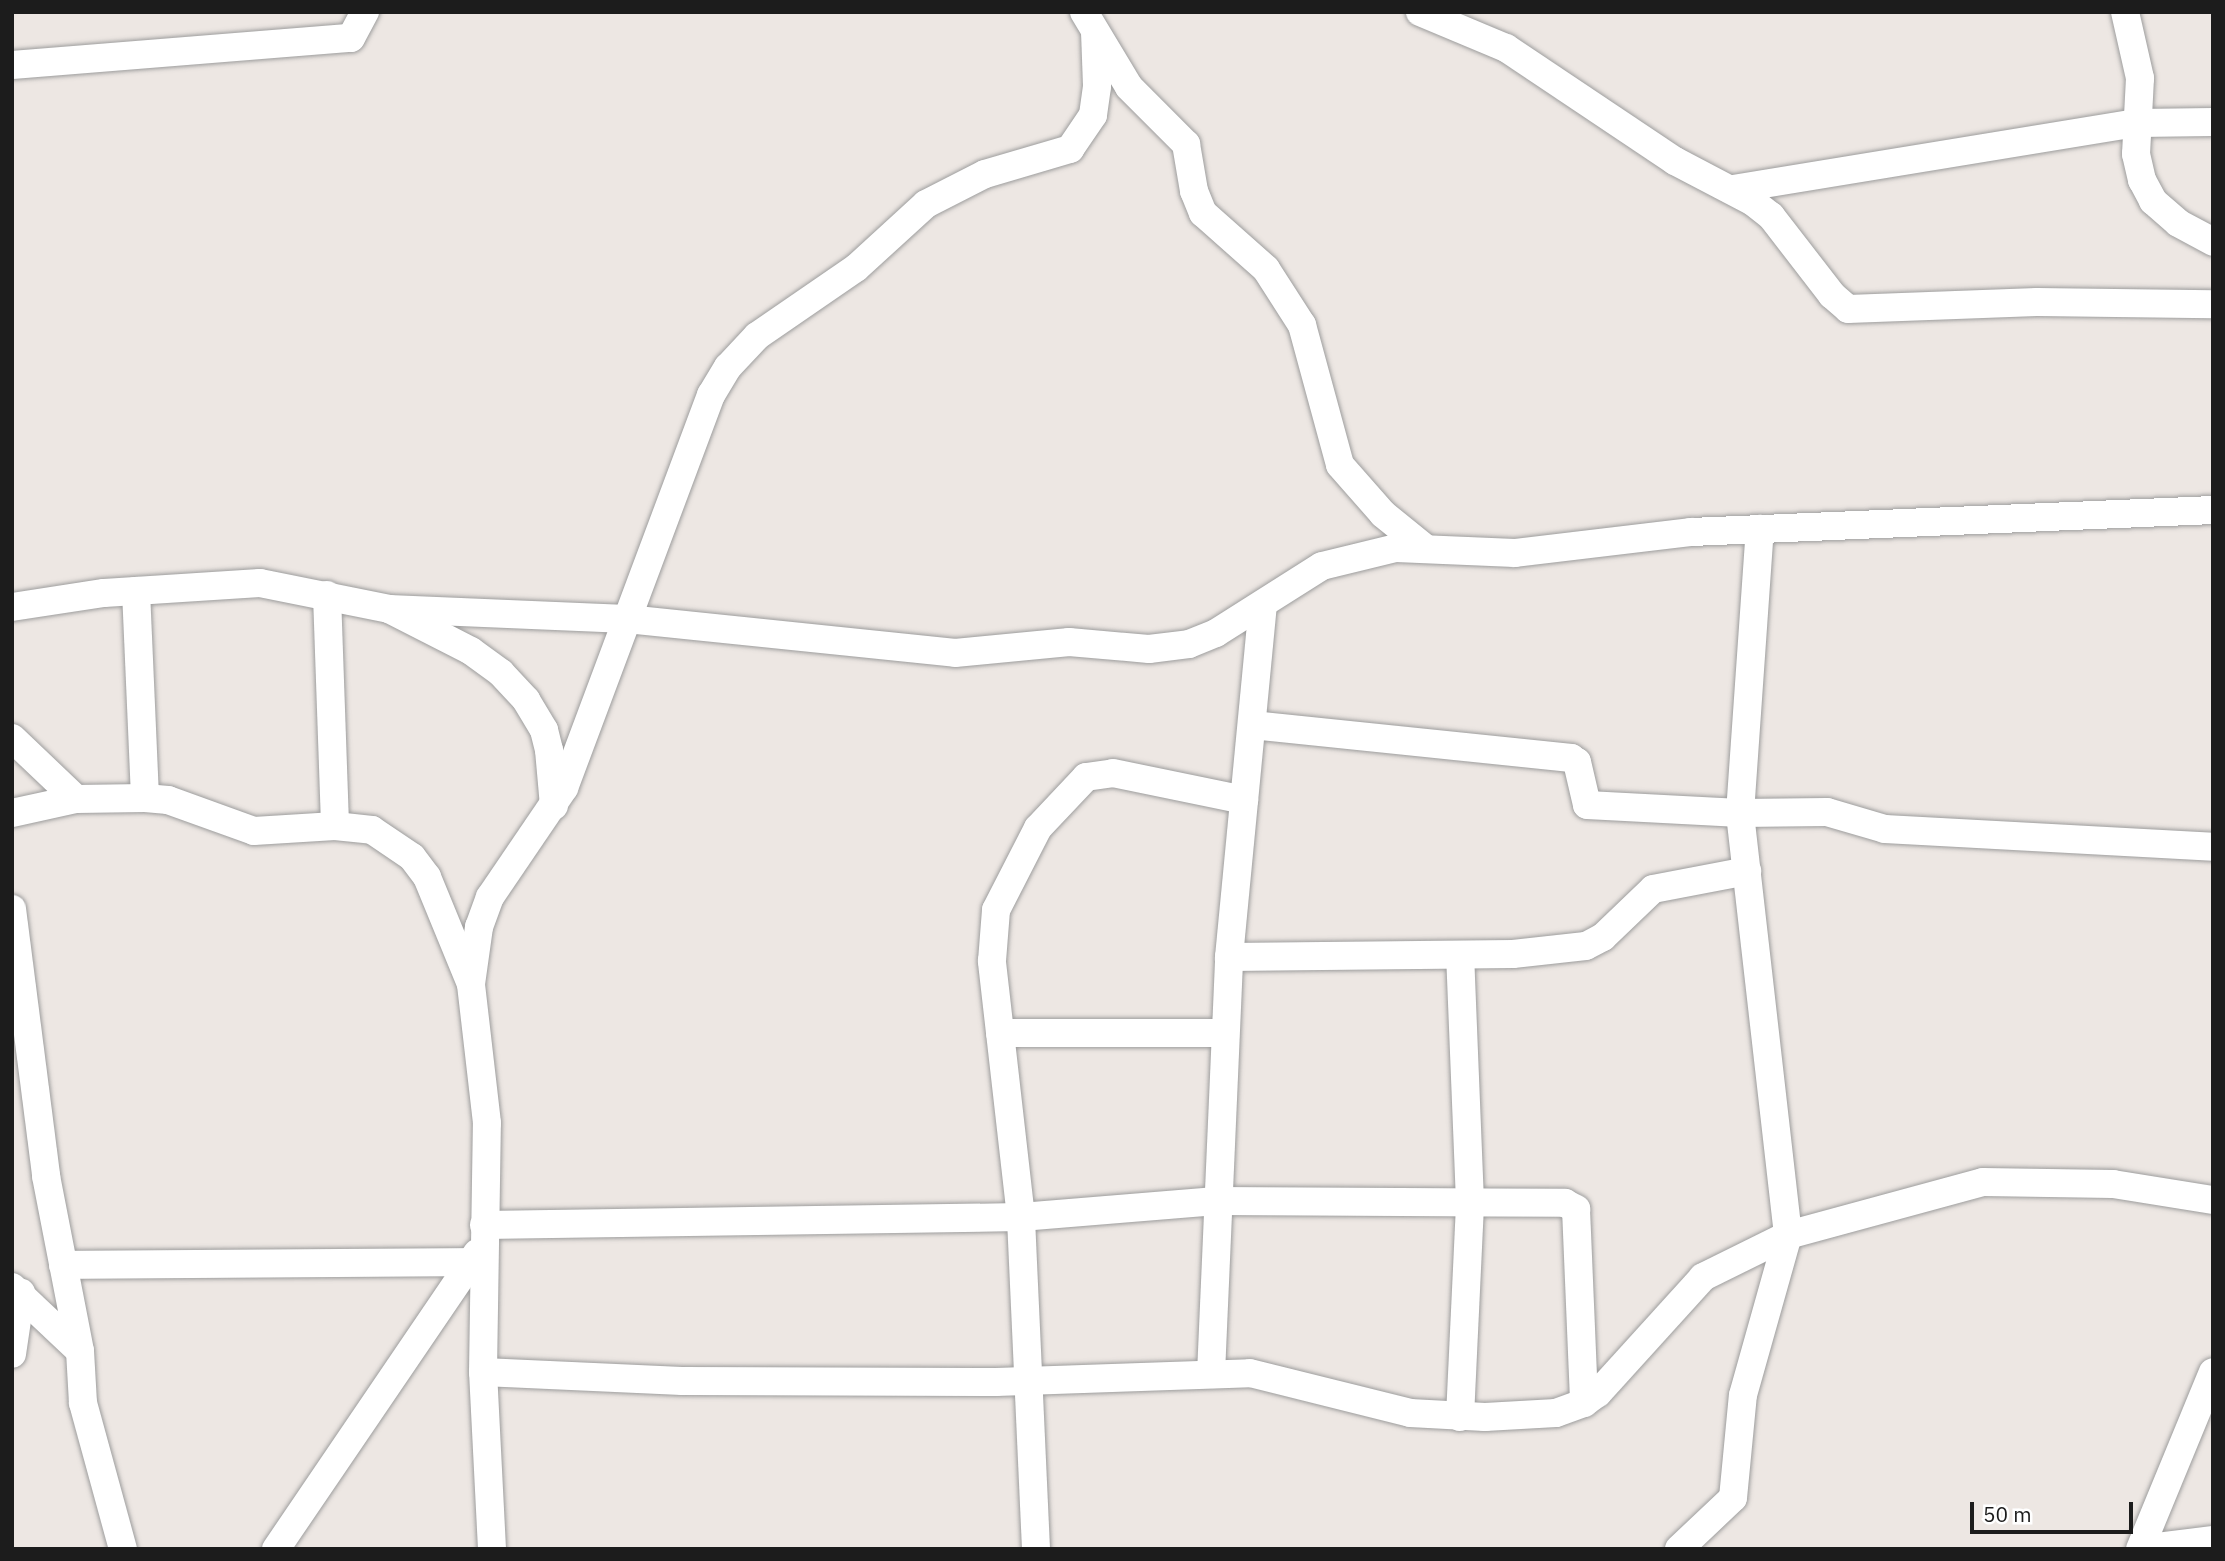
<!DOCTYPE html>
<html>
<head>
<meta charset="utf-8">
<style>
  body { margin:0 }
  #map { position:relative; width:2225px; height:1561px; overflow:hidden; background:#ede7e3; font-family:"IBM Plex Sans",sans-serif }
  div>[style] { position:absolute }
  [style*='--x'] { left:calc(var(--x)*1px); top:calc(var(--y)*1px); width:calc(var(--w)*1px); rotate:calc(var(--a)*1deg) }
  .roads { filter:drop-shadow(0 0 2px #9d9d9d) drop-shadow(0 0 2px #9d9d9d) }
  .minor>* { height:28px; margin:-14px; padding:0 14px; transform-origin:14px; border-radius:14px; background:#fff }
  span { translate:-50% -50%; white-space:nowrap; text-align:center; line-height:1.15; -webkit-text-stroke:5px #fff; paint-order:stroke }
  .frame { position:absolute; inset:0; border:14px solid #1c1c1c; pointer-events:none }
  .scale { position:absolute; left:1970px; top:1502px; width:163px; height:32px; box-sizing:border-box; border:4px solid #1c1c1c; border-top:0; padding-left:9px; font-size:21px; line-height:24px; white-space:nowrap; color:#1c1c1c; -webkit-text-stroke:5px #fff; paint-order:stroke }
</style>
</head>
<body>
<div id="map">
  <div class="roads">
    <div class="minor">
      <div style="--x:1084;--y:12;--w:87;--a:59"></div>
      <div style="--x:1129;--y:87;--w:81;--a:45"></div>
      <div style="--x:1186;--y:144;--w:48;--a:80.3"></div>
      <div style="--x:1194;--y:191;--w:24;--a:68"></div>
      <div style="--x:1203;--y:213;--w:84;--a:41.6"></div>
      <div style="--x:1266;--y:269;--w:67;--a:57.3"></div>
      <div style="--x:1302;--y:325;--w:145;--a:74.8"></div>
      <div style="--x:1340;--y:465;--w:65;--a:48.7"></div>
      <div style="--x:1383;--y:514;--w:54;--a:39"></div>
      <div style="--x:1420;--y:12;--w:93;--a:22.7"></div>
      <div style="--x:1506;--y:48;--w:203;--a:33.8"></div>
      <div style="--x:1675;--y:161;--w:88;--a:27.7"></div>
      <div style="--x:1753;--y:202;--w:23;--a:38"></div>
      <div style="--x:1771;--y:216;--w:100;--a:52.3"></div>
      <div style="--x:1832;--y:295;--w:21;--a:41"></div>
      <div style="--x:1848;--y:309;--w:189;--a:-2.1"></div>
      <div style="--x:2037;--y:302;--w:176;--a:0.7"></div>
      <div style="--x:2125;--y:12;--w:68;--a:77.2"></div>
      <div style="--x:2140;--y:78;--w:76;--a:93"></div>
      <div style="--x:2136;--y:154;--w:27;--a:77"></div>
      <div style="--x:2142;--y:180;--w:24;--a:62"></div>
      <div style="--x:2153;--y:201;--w:33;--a:41"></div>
      <div style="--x:2178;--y:223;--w:40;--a:28"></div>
      <div style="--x:12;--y:65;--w:340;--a:-4.6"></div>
      <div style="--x:351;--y:38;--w:30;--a:-62"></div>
      <div style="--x:1733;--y:189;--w:410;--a:-9.3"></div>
      <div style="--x:2138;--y:123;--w:75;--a:-0.8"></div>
      <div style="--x:136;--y:591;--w:207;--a:87.5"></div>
      <div style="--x:327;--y:595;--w:231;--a:88"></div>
      <div style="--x:12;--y:607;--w:93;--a:-8.7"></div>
      <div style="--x:104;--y:593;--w:156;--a:-3.7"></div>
      <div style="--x:260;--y:583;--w:132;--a:11.4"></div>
      <div style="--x:389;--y:609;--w:92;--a:27.1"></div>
      <div style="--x:471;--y:651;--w:37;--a:36"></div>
      <div style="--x:501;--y:673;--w:37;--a:47"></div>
      <div style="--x:526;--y:700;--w:35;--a:59"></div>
      <div style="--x:544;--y:730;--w:21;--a:76"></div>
      <div style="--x:549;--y:750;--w:56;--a:84.9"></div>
      <div style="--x:389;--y:609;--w:238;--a:2.4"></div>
      <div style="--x:627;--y:619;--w:330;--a:5.9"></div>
      <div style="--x:955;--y:653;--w:115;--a:-5.5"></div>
      <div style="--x:1069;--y:642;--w:80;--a:5"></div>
      <div style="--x:1149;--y:649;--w:40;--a:-7.1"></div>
      <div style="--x:1189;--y:644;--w:29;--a:-22"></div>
      <div style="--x:1216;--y:633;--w:125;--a:-32.3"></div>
      <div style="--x:1322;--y:566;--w:76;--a:-13.7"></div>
      <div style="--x:1396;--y:548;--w:119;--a:2.4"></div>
      <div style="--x:1515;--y:553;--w:177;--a:-6.8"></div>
      <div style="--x:1691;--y:532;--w:522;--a:-2.41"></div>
      <div style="--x:1252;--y:725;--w:321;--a:5.9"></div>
      <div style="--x:1571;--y:758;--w:7;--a:34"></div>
      <div style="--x:1577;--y:762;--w:44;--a:76.9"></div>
      <div style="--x:1587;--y:805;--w:153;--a:3"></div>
      <div style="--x:1740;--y:813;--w:87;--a:-0.7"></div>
      <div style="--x:1827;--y:812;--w:60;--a:16.3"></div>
      <div style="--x:1885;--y:829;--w:328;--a:3.1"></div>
      <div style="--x:12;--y:738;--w:88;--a:43.6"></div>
      <div style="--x:12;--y:813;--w:66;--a:-12.3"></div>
      <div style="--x:76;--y:799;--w:69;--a:-0.8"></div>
      <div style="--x:145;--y:798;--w:23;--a:5"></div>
      <div style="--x:168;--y:800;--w:91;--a:19.8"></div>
      <div style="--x:254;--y:831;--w:81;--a:-3.5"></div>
      <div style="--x:335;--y:826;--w:37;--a:6"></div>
      <div style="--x:372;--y:830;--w:48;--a:34"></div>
      <div style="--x:412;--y:857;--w:25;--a:53"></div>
      <div style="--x:427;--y:877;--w:113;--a:67.7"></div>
      <div style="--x:12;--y:909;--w:269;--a:82.7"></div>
      <div style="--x:46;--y:1176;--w:178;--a:79"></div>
      <div style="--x:80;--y:1351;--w:52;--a:86.7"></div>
      <div style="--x:83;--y:1403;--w:151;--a:74.7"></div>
      <div style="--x:1229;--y:957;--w:284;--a:-0.6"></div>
      <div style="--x:1513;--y:954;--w:73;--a:-6.3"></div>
      <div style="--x:1586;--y:946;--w:19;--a:-28"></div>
      <div style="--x:1603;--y:937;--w:69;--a:-43.8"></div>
      <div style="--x:1653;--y:889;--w:96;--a:-10.8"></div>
      <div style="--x:1000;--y:1033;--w:225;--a:0"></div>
      <div style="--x:484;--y:1225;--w:537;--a:-0.85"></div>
      <div style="--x:1021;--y:1217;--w:196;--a:-4.7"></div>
      <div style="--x:1216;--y:1201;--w:349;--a:0.3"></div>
      <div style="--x:1565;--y:1203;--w:13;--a:29"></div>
      <div style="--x:1576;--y:1209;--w:194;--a:87.6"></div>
      <div style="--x:63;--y:1265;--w:406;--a:-0.4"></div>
      <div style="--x:12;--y:1287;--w:93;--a:43.3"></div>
      <div style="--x:12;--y:1354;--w:62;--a:-81.6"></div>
      <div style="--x:483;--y:1372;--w:199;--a:2.6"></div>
      <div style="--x:682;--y:1381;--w:314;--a:0.2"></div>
      <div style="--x:996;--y:1382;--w:254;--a:-2"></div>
      <div style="--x:1250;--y:1373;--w:165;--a:14"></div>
      <div style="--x:1410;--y:1413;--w:75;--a:3.1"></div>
      <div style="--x:1485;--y:1417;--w:71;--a:-3.2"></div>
      <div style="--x:1556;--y:1413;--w:30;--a:-20"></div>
      <div style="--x:1584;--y:1403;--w:17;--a:-36"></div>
      <div style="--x:1598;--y:1393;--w:156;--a:-47.8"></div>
      <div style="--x:1703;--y:1277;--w:95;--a:-26.3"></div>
      <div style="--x:1788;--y:1235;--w:202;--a:-15.2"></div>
      <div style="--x:1983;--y:1182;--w:130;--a:0.9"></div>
      <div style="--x:2113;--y:1184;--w:101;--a:9.1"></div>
      <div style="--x:1211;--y:1374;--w:417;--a:-87.5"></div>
      <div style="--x:1229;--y:957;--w:354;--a:-84.5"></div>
      <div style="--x:1460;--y:1417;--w:215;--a:-87.3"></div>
      <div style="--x:1470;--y:1202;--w:247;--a:-92.3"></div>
      <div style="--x:276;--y:1549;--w:358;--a:-55.8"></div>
      <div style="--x:492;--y:1549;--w:177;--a:-92.9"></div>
      <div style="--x:483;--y:1372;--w:249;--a:-89.1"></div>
      <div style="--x:487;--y:1123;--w:140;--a:-96.6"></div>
      <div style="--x:471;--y:984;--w:58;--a:-82"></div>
      <div style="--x:479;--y:927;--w:32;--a:-70"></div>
      <div style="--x:490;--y:897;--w:132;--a:-55.8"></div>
      <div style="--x:564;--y:788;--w:420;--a:-69.5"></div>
      <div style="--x:711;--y:395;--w:33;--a:-59"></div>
      <div style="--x:728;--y:367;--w:42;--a:-46.9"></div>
      <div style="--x:757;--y:336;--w:120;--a:-34.5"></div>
      <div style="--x:856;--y:268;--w:95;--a:-42.4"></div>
      <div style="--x:926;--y:204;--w:66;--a:-27"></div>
      <div style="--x:985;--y:174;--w:89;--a:-16.4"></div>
      <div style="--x:1070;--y:149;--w:41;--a:-55.9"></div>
      <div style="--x:1093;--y:115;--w:29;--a:-82"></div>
      <div style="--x:1097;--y:86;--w:54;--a:-92.1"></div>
      <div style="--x:1036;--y:1549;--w:332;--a:-92.6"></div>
      <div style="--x:1021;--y:1217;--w:258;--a:-96.5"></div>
      <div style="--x:992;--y:961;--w:51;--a:-85.5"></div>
      <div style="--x:996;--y:910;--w:92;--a:-62.9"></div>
      <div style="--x:1038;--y:828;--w:70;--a:-46.7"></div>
      <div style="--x:1086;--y:777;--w:27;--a:-8"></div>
      <div style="--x:1113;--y:773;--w:134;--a:11.6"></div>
      <div style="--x:1679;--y:1549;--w:74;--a:-43.4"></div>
      <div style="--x:1733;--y:1498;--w:103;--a:-84.5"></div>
      <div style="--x:1743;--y:1395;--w:166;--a:-74.3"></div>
      <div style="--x:1788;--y:1235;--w:425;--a:-96.5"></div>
      <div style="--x:1740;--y:813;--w:285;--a:-86"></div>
      <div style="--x:2140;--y:1549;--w:191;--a:-67.6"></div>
      <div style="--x:2141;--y:1549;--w:73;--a:-7.1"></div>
    </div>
  </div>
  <div class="frame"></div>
  <div class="scale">50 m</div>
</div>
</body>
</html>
